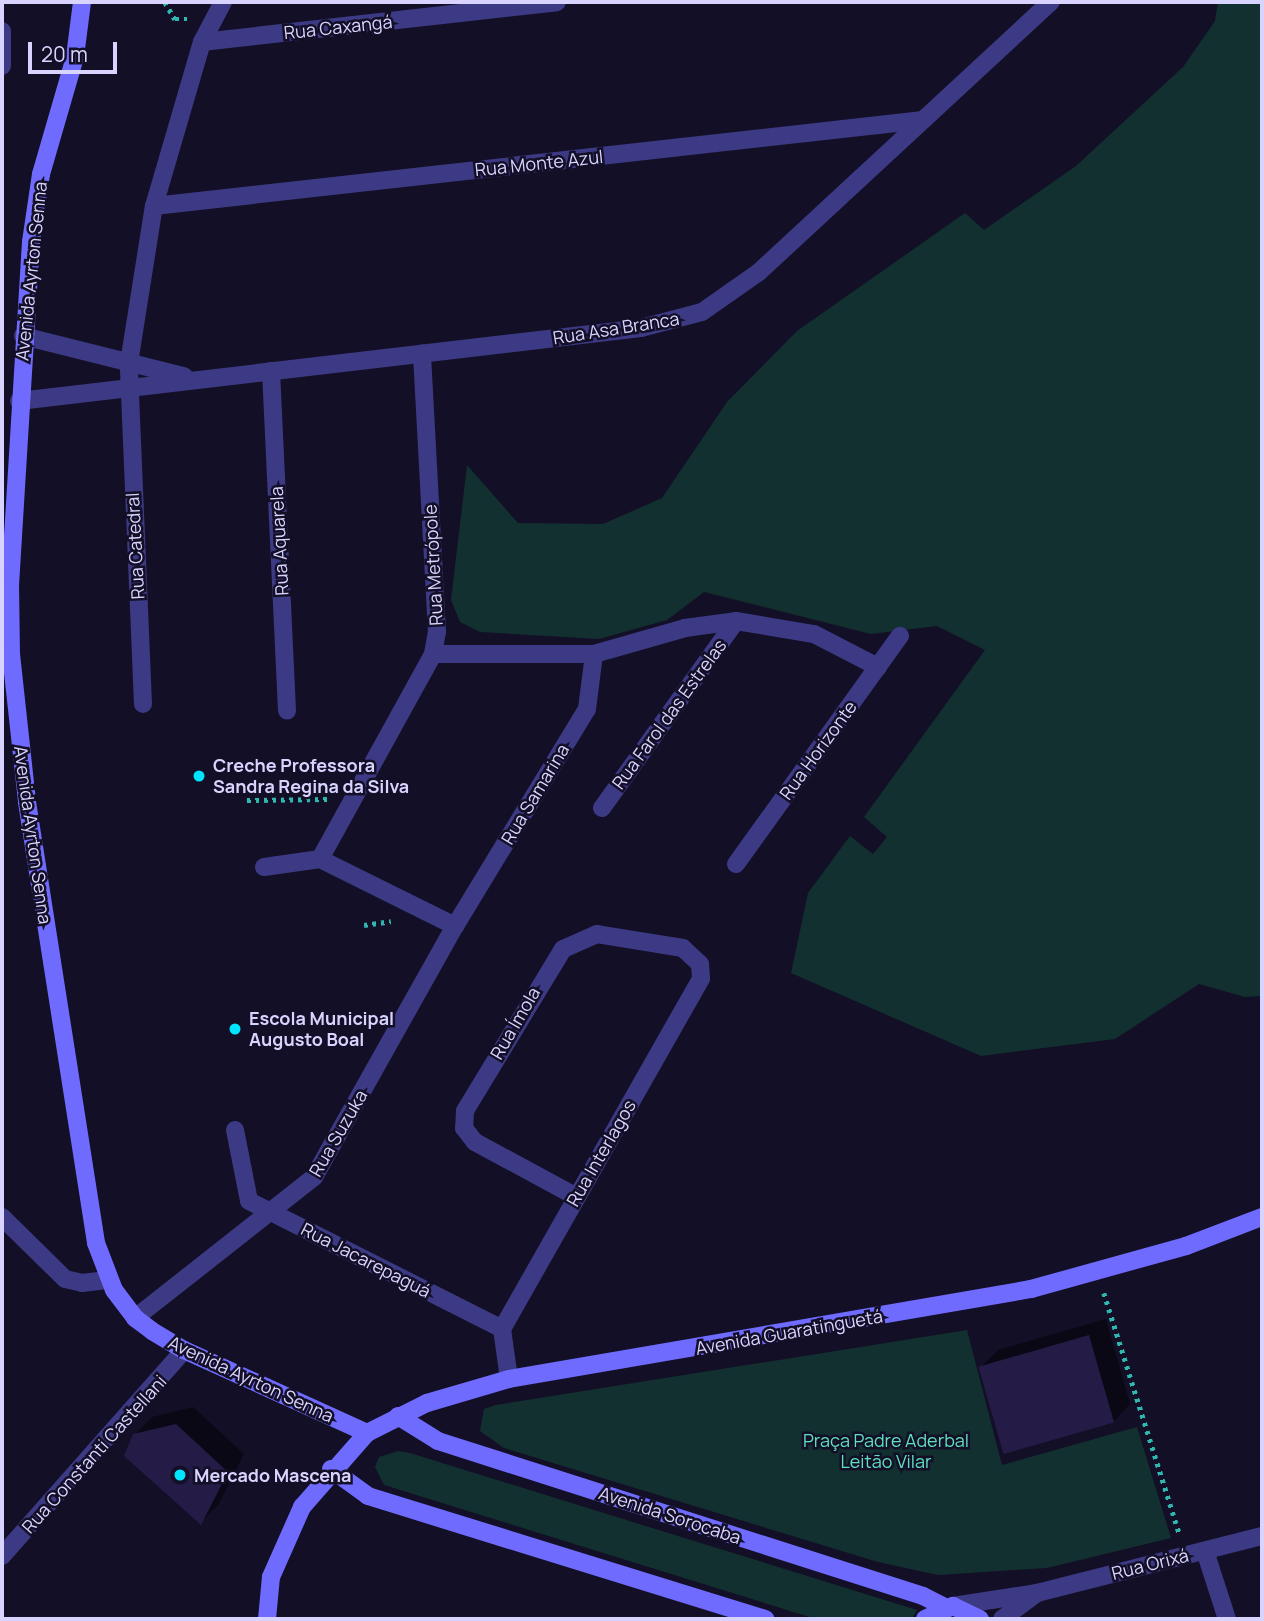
<!DOCTYPE html>
<html>
<head>
<meta charset="utf-8">
<style>
  body { margin:0 }
  #map { position:relative; width:1264px; height:1621px; overflow:hidden; background:#130f26; font-family:Manrope,sans-serif }
  div>[style] { position:absolute }
  [style*='--x'] { left:calc(var(--x)*1px); top:calc(var(--y)*1px); width:calc(var(--w)*1px); rotate:calc(var(--a)*1deg) }
  .green>* { inset:0; background:#12302f }
  .shadow>* { inset:0; background:#0007 }
  .building>* { inset:0; background:#241b47; transform-origin:0 0 }
  .path>* { height:4.5px; margin-top:-2.25px; transform-origin:0; background:repeating-linear-gradient(90deg,#2fb8b0 0 3.5px,transparent 0 8.5px) }
  .lane>* { height:18px; margin:-9px; padding:0 9px; transform-origin:9px; border-radius:9px; background:#3d3a85 }
  .street>* { height:18px; margin:-9px; padding:0 9px; transform-origin:9px; border-radius:9px; background:#3d3a85 }
  .secondary>* { height:18px; margin:-9px; padding:0 9px; transform-origin:9px; border-radius:9px; background:#6f6bff }
  .dots>* { width:19px; height:19px; translate:-50% -50%; box-sizing:border-box; border:4px solid #130f26; border-radius:50% }
  span { translate:-50% -50%; white-space:nowrap; text-align:center; line-height:1.15; -webkit-text-stroke:5px #130f26; paint-order:stroke }
  .street-label { font-size:18px; color:#d9d4ff }
  .poi-label { font-size:18px; color:#d9d4ff; font-weight:700 }
  .left { translate:0 -50%; text-align:left }
  .park-label { font-size:18px; color:#5fe0c0 }
  .frame { position:absolute; inset:0; border:4px solid #d9d4ff; pointer-events:none }
  .scale { position:absolute; left:28px; top:42px; width:89px; height:32px; box-sizing:border-box; border:4px solid #d9d4ff; border-top:0; padding-left:9px; font-size:21px; line-height:24px; white-space:nowrap; color:#d9d4ff; -webkit-text-stroke:5px #130f26; paint-order:stroke }
</style>
</head>
<body>
<div id="map">
  <div class="green">
    <div style="clip-path:polygon(1218px 2px,1262px 2px,1262px 996px,1245px 997px,1199px 984px,1115px 1039px,981px 1056px,791px 973px,808px 893px,850px 836px,873px 854px,887px 837px,864px 817px,985px 650px,937px 626px,871px 634px,704px 592px,667px 620px,599px 639px,480px 632px,460px 622px,451px 600px,467px 465px,518px 523px,603px 524px,662px 498px,727px 402px,797px 331px,965px 213px,984px 230px,1076px 166px,1183px 67px,1215px 21px)"></div>
    <div style="clip-path:polygon(967px 1330px,1002px 1465px,1137px 1427px,1171px 1538px,1047px 1568px,938px 1575px,878px 1562px,504px 1448px,480px 1431px,484px 1409px,496px 1405px)"></div>
    <div style="clip-path:polygon(398px 1451px,410px 1453px,917px 1610px,912px 1619px,816px 1619px,384px 1485px,375px 1467px,379px 1457px)"></div>
  </div>
  <div class="shadow">
    <div style="clip-path:polygon(1106px 1319px,1130px 1404px,1113px 1422px,981px 1367px,998px 1350px)"></div>
    <div style="clip-path:polygon(193px 1407px,244px 1454px,218px 1505px,201px 1522px,135px 1435px,152px 1417px)"></div>
  </div>
  <div class="building">
    <div style="left:1089px;top:1335px;width:91px;height:115px;rotate:74deg"></div>
    <div style="clip-path:polygon(176px 1424px,228px 1472px,201px 1525px,124px 1456px,133px 1434px)"></div>
  </div>
  <div class="path">
    <div style="--x:165;--y:2;--w:20;--a:60"></div>
    <div style="--x:175;--y:19;--w:15;--a:0"></div>
    <div style="--x:247;--y:800;--w:81;--a:-0.7"></div>
    <div style="--x:364;--y:925;--w:27;--a:-8"></div>
    <div style="--x:1104;--y:1293;--w:254;--a:72.6"></div>
  </div>
  <div class="lane">
    <div style="--x:2;--y:1217;--w:88;--a:44.5"></div>
    <div style="--x:65;--y:1279;--w:17;--a:13"></div>
    <div style="--x:82;--y:1283;--w:25;--a:-7"></div>
    <div style="--x:1205;--y:1551;--w:71;--a:72.1"></div>
  </div>
  <div class="street">
    <div style="--x:2;--y:31;--w:35;--a:90"></div>
    <div style="--x:202;--y:42;--w:357;--a:-6.4"></div>
    <div style="--x:154;--y:206;--w:774;--a:-6.38"></div>
    <div style="--x:23;--y:336;--w:166;--a:14"></div>
    <div style="--x:271;--y:371;--w:340;--a:87.3"></div>
    <div style="--x:19;--y:401;--w:626;--a:-6.69"></div>
    <div style="--x:641;--y:328;--w:63;--a:-14.7"></div>
    <div style="--x:702;--y:312;--w:70;--a:-35.1"></div>
    <div style="--x:759;--y:272;--w:398;--a:-42.8"></div>
    <div style="--x:433;--y:654;--w:161;--a:0"></div>
    <div style="--x:594;--y:654;--w:95;--a:-15.9"></div>
    <div style="--x:685;--y:628;--w:51;--a:-7.8"></div>
    <div style="--x:736;--y:621;--w:79;--a:9.5"></div>
    <div style="--x:814;--y:634;--w:72;--a:27.3"></div>
    <div style="--x:143;--y:704;--w:341;--a:-92.4"></div>
    <div style="--x:129;--y:363;--w:159;--a:-81"></div>
    <div style="--x:154;--y:206;--w:171;--a:-73.7"></div>
    <div style="--x:202;--y:42;--w:45;--a:-62.3"></div>
    <div style="--x:602;--y:808;--w:230;--a:-54.4"></div>
    <div style="--x:320;--y:859;--w:151;--a:26.4"></div>
    <div style="--x:736;--y:864;--w:281;--a:-54.3"></div>
    <div style="--x:264;--y:867;--w:57;--a:-8.1"></div>
    <div style="--x:320;--y:859;--w:234;--a:-61.1"></div>
    <div style="--x:433;--y:654;--w:22;--a:-80"></div>
    <div style="--x:437;--y:632;--w:279;--a:-93.1"></div>
    <div style="--x:235;--y:1130;--w:72;--a:78.8"></div>
    <div style="--x:249;--y:1201;--w:284;--a:26.8"></div>
    <div style="--x:502;--y:1329;--w:50;--a:82"></div>
    <div style="--x:135;--y:1318;--w:228;--a:-38.2"></div>
    <div style="--x:314;--y:1177;--w:288;--a:-60.7"></div>
    <div style="--x:455;--y:926;--w:254;--a:-58.7"></div>
    <div style="--x:587;--y:709;--w:55;--a:-82.7"></div>
    <div style="--x:502;--y:1329;--w:403;--a:-60.4"></div>
    <div style="--x:701;--y:978;--w:14;--a:-94"></div>
    <div style="--x:700;--y:964;--w:23;--a:-137"></div>
    <div style="--x:683;--y:948;--w:87;--a:-170.8"></div>
    <div style="--x:597;--y:934;--w:37;--a:156"></div>
    <div style="--x:563;--y:949;--w:189;--a:121.2"></div>
    <div style="--x:465;--y:1111;--w:17;--a:93"></div>
    <div style="--x:464;--y:1128;--w:18;--a:52"></div>
    <div style="--x:475;--y:1142;--w:114;--a:28.4"></div>
    <div style="--x:2;--y:1556;--w:275;--a:-48.5"></div>
    <div style="--x:953;--y:1606;--w:85;--a:-8.8"></div>
    <div style="--x:1037;--y:1593;--w:232;--a:-14.2"></div>
    <div style="--x:1002;--y:1619;--w:44;--a:-36.6"></div>
  </div>
  <div class="secondary">
    <div style="--x:82;--y:2;--w:55;--a:97.3"></div>
    <div style="--x:75;--y:57;--w:122;--a:106.2"></div>
    <div style="--x:41;--y:174;--w:69;--a:98.4"></div>
    <div style="--x:31;--y:242;--w:343;--a:93.5"></div>
    <div style="--x:10;--y:584;--w:70;--a:89.2"></div>
    <div style="--x:11;--y:654;--w:149;--a:83.8"></div>
    <div style="--x:27;--y:802;--w:446;--a:81.1"></div>
    <div style="--x:96;--y:1243;--w:50;--a:69"></div>
    <div style="--x:114;--y:1290;--w:35;--a:53"></div>
    <div style="--x:135;--y:1318;--w:21;--a:37"></div>
    <div style="--x:152;--y:1331;--w:37;--a:31"></div>
    <div style="--x:184;--y:1350;--w:201;--a:24.4"></div>
    <div style="--x:398;--y:1416;--w:47;--a:32"></div>
    <div style="--x:438;--y:1441;--w:509;--a:17.72"></div>
    <div style="--x:923;--y:1596;--w:25;--a:27"></div>
    <div style="--x:331;--y:1469;--w:46;--a:36.1"></div>
    <div style="--x:368;--y:1496;--w:416;--a:17.2"></div>
    <div style="--x:267;--y:1619;--w:42;--a:-84.6"></div>
    <div style="--x:271;--y:1577;--w:77;--a:-66.1"></div>
    <div style="--x:302;--y:1507;--w:98;--a:-48.7"></div>
    <div style="--x:367;--y:1433;--w:67;--a:-26.6"></div>
    <div style="--x:427;--y:1403;--w:85;--a:-16.3"></div>
    <div style="--x:509;--y:1379;--w:530;--a:-9.78"></div>
    <div style="--x:1031;--y:1289;--w:161;--a:-15.5"></div>
    <div style="--x:1186;--y:1246;--w:81;--a:-20.9"></div>
    <div style="--x:925;--y:1619;--w:31;--a:-25"></div>
    <div style="--x:953;--y:1606;--w:30;--a:26"></div>
  </div>
  <div class="dots">
    <div style="left:199px;top:776px;background:#00e5ff"></div>
    <div style="left:235px;top:1029px;background:#00e5ff"></div>
    <div style="left:180px;top:1475px;background:#00e5ff"></div>
  </div>
  <div class="street-label">
    <span style="left:338px;top:27px;rotate:-6deg">Rua Caxangá</span>
    <span style="left:539px;top:163px;rotate:-6deg">Rua Monte Azul</span>
    <span style="left:31px;top:271px;rotate:-84deg">Avenida Ayrton Senna</span>
    <span style="left:616px;top:328px;rotate:-9deg">Rua Asa Branca</span>
    <span style="left:279px;top:541px;rotate:-93deg">Rua Aquarela</span>
    <span style="left:135px;top:546px;rotate:-93deg">Rua Catedral</span>
    <span style="left:433px;top:565px;rotate:-93deg">Rua Metrópole</span>
    <span style="left:669px;top:714px;rotate:-54deg">Rua Farol das Estrelas</span>
    <span style="left:818px;top:750px;rotate:-54deg">Rua Horizonte</span>
    <span style="left:535px;top:794px;rotate:-59deg">Rua Samarina</span>
    <span style="left:33px;top:835px;rotate:82deg">Avenida Ayrton Senna</span>
    <span style="left:515px;top:1023px;rotate:-60deg">Rua Ímola</span>
    <span style="left:338px;top:1133px;rotate:-60deg">Rua Suzuka</span>
    <span style="left:601px;top:1153px;rotate:-60deg">Rua Interlagos</span>
    <span style="left:366px;top:1260px;rotate:27deg">Rua Jacarepaguá</span>
    <span style="left:789px;top:1332px;rotate:-10deg">Avenida Guaratinguetá</span>
    <span style="left:251px;top:1379px;rotate:25deg">Avenida Ayrton Senna</span>
    <span style="left:94px;top:1454px;rotate:-48deg">Rua Constanti Castellani</span>
    <span style="left:670px;top:1515px;rotate:18deg">Avenida Sorocaba</span>
    <span style="left:1150px;top:1564px;rotate:-14deg">Rua Orixá</span>
  </div>
  <div class="poi-label">
    <span class="left" style="left:213px;top:776px">Creche Professora<br>Sandra Regina da Silva</span>
    <span class="left" style="left:249px;top:1029px">Escola Municipal<br>Augusto Boal</span>
    <span class="left" style="left:194px;top:1475px">Mercado Mascena</span>
  </div>
  <div class="park-label">
    <span style="left:886px;top:1451px">Praça Padre Aderbal<br>Leitão Vilar</span>
  </div>
  <div class="frame"></div>
  <div class="scale">20 m</div>
</div>
</body>
</html>
